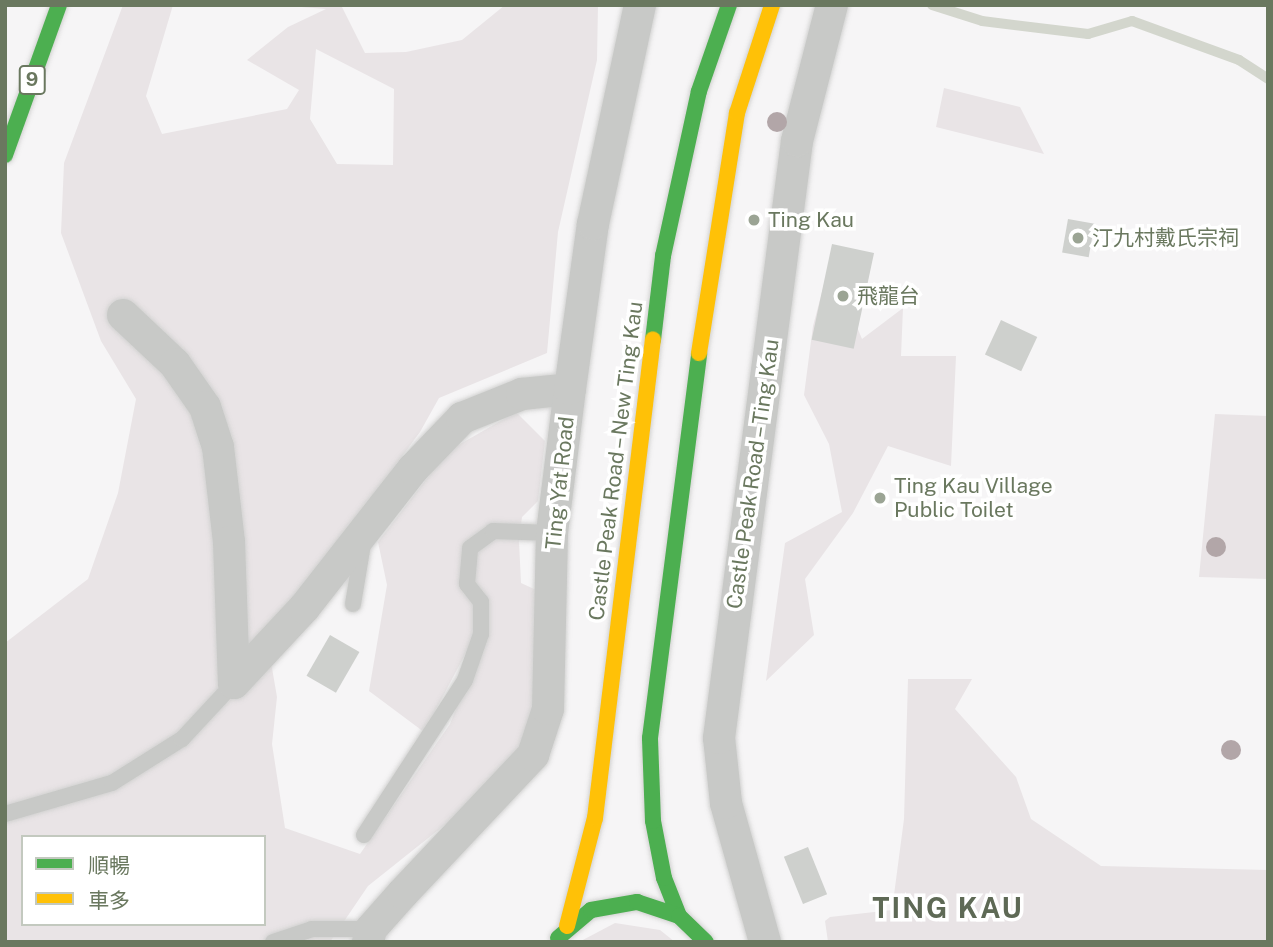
<!DOCTYPE html>
<html>
<head>
<meta charset="utf-8">
<style>
  body { margin:0 }
  #map { position:relative; width:1273px; height:947px; overflow:hidden; background:#f6f5f6; font-family:"Public Sans","Noto Sans TC",sans-serif }
  div>[style] { position:absolute }
  [style*='--x'] { left:calc(var(--x)*1px); top:calc(var(--y)*1px); width:calc(var(--w)*1px); rotate:calc(var(--a)*1deg) }
  .green>* { inset:0; background:#e9e4e6 }
  .stream>* { height:10px; margin:-5px; padding:0 5px; transform-origin:5px; border-radius:5px; background:#d3d6cd }
  .building>* { inset:0; background:#ced0cd; transform-origin:0 0 }
  .roads { filter:drop-shadow(0 0 2px #d2d2d1) drop-shadow(0 0 2px #d2d2d1) }
  .lane>* { height:16px; margin:-8px; padding:0 8px; transform-origin:8px; border-radius:8px; background:#c8c9c7 }
  .street>* { height:32px; margin:-16px; padding:0 16px; transform-origin:16px; border-radius:16px; background:#c8c9c7 }
  .fast>* { height:16px; margin:-8px; padding:0 8px; transform-origin:8px; border-radius:8px; background:#4caf50 }
  .slow>* { height:16px; margin:-8px; padding:0 8px; transform-origin:8px; border-radius:8px; background:#ffc107 }
  .trees>* { width:20px; height:20px; margin:-10px; border-radius:50%; background:#b2a6a8 }
  .dots>* { width:19px; height:19px; translate:-50% -50%; box-sizing:border-box; border:4px solid #fff; border-radius:50% }
  span { translate:-50% -50%; white-space:nowrap; text-align:center; line-height:1.15; -webkit-text-stroke:7px #fff; paint-order:stroke }
  .shield-label span { padding:2px 5px; background:#fff; border:2px solid; border-radius:5px; -webkit-text-stroke-width:0 }
  .shield-label { font-size:19px; color:#6a785f; font-weight:700 }
  .poi-label { font-size:21px; color:#6a785f }
  .left { translate:0 -50%; text-align:left }
  .street-label { font-size:21px; color:#6a785f }
  .district-label { font-size:28px; color:#5e6955; font-weight:700; letter-spacing:2px }
  .frame { position:absolute; inset:0; border:7px solid #6a785f; pointer-events:none }
  .legend { position:absolute; left:21px; top:835px; width:245px; height:91px; box-sizing:border-box; background:#fff; border:2px solid #c3c9bf; margin:0; padding:9px 12px; list-style:none; font-size:21px; color:#6a785f }
  .legend li { display:flex; align-items:center; gap:14px; height:35px }
  .legend b { width:35px; border:2px solid #c3c9bf }
</style>
</head>
<body>
<div id="map">
  <div class="green">
    <div style="clip-path:polygon(evenodd,123px 5px,173px 5px,146px 96px,162px 134px,287px 109px,299px 90px,247px 60px,288px 27px,326px 9px,276px 5px,341px 5px,365px 53px,406px 52px,462px 40px,505px 5px,598px 5px,597px 60px,558px 232px,547px 353px,439px 398px,420px 432px,267px 639px,277px 697px,272px 744px,285px 828px,360px 854px,450px 724px,487px 630px,469px 647px,424px 732px,369px 691px,387px 585px,378px 542px,448px 451px,516px 412px,545px 441px,538px 501px,522px 517px,519px 541px,521px 583px,547px 595px,543px 679px,526px 740px,496px 784px,368px 886px,330px 942px,5px 942px,5px 643px,88px 579px,118px 493px,136px 399px,101px 341px,61px 233px,64px 163px,123px 5px,316px 49px,394px 89px,393px 165px,337px 164px,310px 119px,316px 49px,123px 5px,23px 837px,264px 837px,264px 924px,23px 924px,23px 837px)"></div>
    <div style="clip-path:polygon(944px 88px,1020px 107px,1044px 154px,936px 127px)"></div>
    <div style="clip-path:polygon(830px 262px,862px 339px,903px 308px,901px 356px,956px 356px,951px 466px,888px 446px,853px 513px,805px 579px,814px 635px,766px 681px,785px 543px,842px 512px,829px 444px,804px 395px,813px 326px)"></div>
    <div style="clip-path:polygon(1215px 414px,1268px 416px,1268px 579px,1199px 577px)"></div>
    <div style="clip-path:polygon(908px 679px,972px 679px,955px 709px,1016px 777px,1031px 819px,1101px 866px,1268px 870px,1268px 942px,828px 942px,825px 921px,830px 917px,892px 910px,904px 819px)"></div>
    <div style="clip-path:polygon(615px 923px,660px 930px,675px 942px,579px 942px)"></div>
  </div>
  <div class="stream">
    <div style="--x:932;--y:5;--w:52;--a:17.7"></div>
    <div style="--x:982;--y:21;--w:107;--a:7"></div>
    <div style="--x:1088;--y:34;--w:46;--a:-16.5"></div>
    <div style="--x:1132;--y:21;--w:114;--a:20"></div>
    <div style="--x:1239;--y:60;--w:35;--a:33"></div>
  </div>
  <div class="building">
    <div style="left:1068px;top:219px;width:27px;height:34px;rotate:10deg"></div>
    <div style="left:832px;top:244px;width:43px;height:98px;rotate:12deg"></div>
    <div style="left:1001px;top:320px;width:40px;height:38px;rotate:25deg"></div>
    <div style="left:330px;top:635px;width:34px;height:47px;rotate:30deg"></div>
    <div style="left:808px;top:847px;width:51px;height:26px;rotate:68deg"></div>
  </div>
  <div class="roads">
    <div class="lane">
      <div style="--x:353;--y:604;--w:61;--a:-80.5"></div>
      <div style="--x:5;--y:814;--w:111;--a:-16.2"></div>
      <div style="--x:112;--y:783;--w:83;--a:-32.2"></div>
      <div style="--x:182;--y:739;--w:76;--a:-47.1"></div>
      <div style="--x:364;--y:835;--w:185;--a:-56.9"></div>
      <div style="--x:465;--y:680;--w:49;--a:-70.8"></div>
      <div style="--x:481;--y:634;--w:32;--a:-90"></div>
      <div style="--x:481;--y:602;--w:23;--a:-128"></div>
      <div style="--x:467;--y:584;--w:36;--a:-85"></div>
      <div style="--x:470;--y:548;--w:29;--a:-36"></div>
      <div style="--x:493;--y:531;--w:59;--a:1.9"></div>
      <div style="--x:273;--y:942;--w:41;--a:-18.4"></div>
      <div style="--x:312;--y:929;--w:59;--a:0"></div>
    </div>
    <div class="street">
      <div style="--x:123;--y:315;--w:71;--a:43.3"></div>
      <div style="--x:175;--y:364;--w:52;--a:55.1"></div>
      <div style="--x:205;--y:407;--w:42;--a:72"></div>
      <div style="--x:218;--y:447;--w:96;--a:83.4"></div>
      <div style="--x:229;--y:542;--w:141;--a:88"></div>
      <div style="--x:234;--y:683;--w:103;--a:-47"></div>
      <div style="--x:304;--y:608;--w:177;--a:-51.9"></div>
      <div style="--x:413;--y:469;--w:71;--a:-46.1"></div>
      <div style="--x:462;--y:418;--w:65;--a:-21.8"></div>
      <div style="--x:522;--y:394;--w:48;--a:-5.9"></div>
      <div style="--x:368;--y:942;--w:13;--a:-77"></div>
      <div style="--x:371;--y:929;--w:48;--a:-48.4"></div>
      <div style="--x:403;--y:893;--w:190;--a:-46.7"></div>
      <div style="--x:533;--y:755;--w:48;--a:-71.9"></div>
      <div style="--x:548;--y:709;--w:176;--a:-88.7"></div>
      <div style="--x:552;--y:533;--w:145;--a:-82.9"></div>
      <div style="--x:570;--y:389;--w:167;--a:-82.1"></div>
      <div style="--x:593;--y:224;--w:224;--a:-77.9"></div>
      <div style="--x:765;--y:942;--w:144;--a:-105.7"></div>
      <div style="--x:726;--y:803;--w:65;--a:-96.1"></div>
      <div style="--x:719;--y:738;--w:602;--a:-82.56"></div>
      <div style="--x:797;--y:141;--w:140;--a:-75.6"></div>
    </div>
    <div class="fast">
      <div style="--x:5;--y:155;--w:159;--a:-70.2"></div>
      <div style="--x:653;--y:340;--w:85;--a:-83.2"></div>
      <div style="--x:663;--y:256;--w:169;--a:-77.7"></div>
      <div style="--x:699;--y:91;--w:91;--a:-70.8"></div>
      <div style="--x:679;--y:916;--w:41;--a:-111.5"></div>
      <div style="--x:664;--y:878;--w:58;--a:-100.9"></div>
      <div style="--x:653;--y:821;--w:83;--a:-92.1"></div>
      <div style="--x:650;--y:738;--w:388;--a:-82.7"></div>
      <div style="--x:558;--y:938;--w:43;--a:-40.3"></div>
      <div style="--x:591;--y:910;--w:47;--a:-9.9"></div>
      <div style="--x:637;--y:902;--w:44;--a:18.4"></div>
      <div style="--x:679;--y:916;--w:37;--a:44"></div>
    </div>
    <div class="slow">
      <div style="--x:699;--y:353;--w:243;--a:-81"></div>
      <div style="--x:737;--y:113;--w:114;--a:-72"></div>
      <div style="--x:567;--y:926;--w:112;--a:-75.5"></div>
      <div style="--x:595;--y:818;--w:482;--a:-83.1"></div>
    </div>
  </div>
  <div class="trees">
    <div style="left:777px;top:122px"></div>
    <div style="left:1216px;top:547px"></div>
    <div style="left:1231px;top:750px"></div>
  </div>
  <div class="dots">
    <div style="left:754px;top:220px;background:#9ba494"></div>
    <div style="left:1078px;top:238px;background:#9ba494"></div>
    <div style="left:843px;top:296px;background:#9ba494"></div>
    <div style="left:880px;top:498px;background:#9ba494"></div>
  </div>
  <div class="shield-label">
    <span style="left:32px;top:80px">9</span>
  </div>
  <div class="poi-label">
    <span class="left" style="left:768px;top:220px">Ting Kau</span>
    <span class="left" style="left:1092px;top:238px">汀九村戴氏宗祠</span>
    <span class="left" style="left:857px;top:296px">飛龍台</span>
    <span class="left" style="left:894px;top:498px">Ting Kau Village<br>Public Toilet</span>
  </div>
  <div class="street-label">
    <span style="left:616px;top:461px;rotate:-83deg">Castle Peak Road – New Ting Kau</span>
    <span style="left:753px;top:474px;rotate:-82deg">Castle Peak Road – Ting Kau</span>
    <span style="left:560px;top:483px;rotate:-84deg">Ting Yat Road</span>
  </div>
  <div class="district-label">
    <span style="left:948px;top:908px">TING KAU</span>
  </div>
  <div class="frame"></div>
  <ul class="legend">
  <li><b style="height:9px;background:#4caf50"></b>順暢</li>
  <li><b style="height:9px;background:#ffc107"></b>車多</li>
  </ul>
</div>
</body>
</html>
